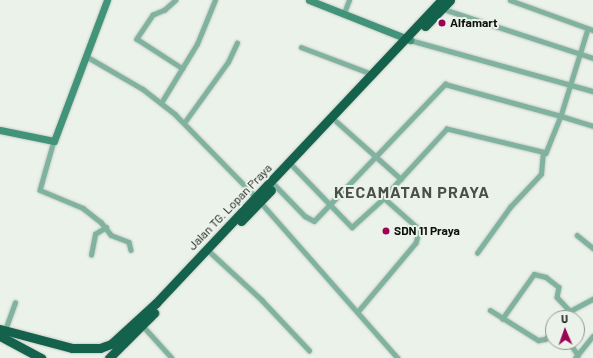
<!DOCTYPE html>
<html>
<head>
<meta charset="utf-8">
<style>
  body { margin:0 }
  #map { position:relative; width:593px; height:358px; overflow:hidden; background:#ebf2ea; font-family:Barlow,sans-serif }
  div>[style] { position:absolute }
  [style*='--x'] { left:calc(var(--x)*1px); top:calc(var(--y)*1px); width:calc(var(--w)*1px); rotate:calc(var(--a)*1deg) }
  .roads { filter:drop-shadow(0 0 1px #c8cec7) drop-shadow(0 0 1px #c8cec7) }
  .street>* { height:4.5px; margin:-2.25px; padding:0 2.25px; transform-origin:2.25px; border-radius:2.25px; background:#80b2a0 }
  .secondary>* { height:7px; margin:-3.5px; padding:0 3.5px; transform-origin:3.5px; border-radius:3.5px; background:#419479 }
  .highway>* { height:9px; margin:-4.5px; padding:0 4.5px; transform-origin:4.5px; border-radius:4.5px; background:#14614c }
  .dots>* { width:11px; height:11px; translate:-50% -50%; box-sizing:border-box; border:2px solid #ebf2ea; border-radius:50% }
  span { translate:-50% -50%; white-space:nowrap; text-align:center; line-height:1.15; -webkit-text-stroke:4px #ebf2ea; paint-order:stroke }
  .poi-label { font-size:12px; color:#0e100d; font-weight:700 }
  .left { translate:0 -50%; text-align:left }
  .street-label { font-size:12px; color:#0e100d }
  .district-label { font-size:16px; color:#4a5049; font-weight:700; letter-spacing:1px }
  .north { position:absolute; left:545px; top:310px; width:40px; height:40px; box-sizing:border-box; background:#ebf2ea; border:1px solid #939892; border-radius:50%; rotate:358deg; font-size:11px; font-weight:700; line-height:16px; text-align:center; color:#0e100d }
  .north::after { content:''; display:block; margin:auto; width:14px; height:18px; background:#9c0553; clip-path:polygon(50% 0,100% 100%,50% 72%,0 100%) }
</style>
</head>
<body>
<div id="map">
  <div class="roads">
    <div class="street">
      <div style="--x:176;--y:0;--w:15;--a:138"></div>
      <div style="--x:165;--y:10;--w:13;--a:157"></div>
      <div style="--x:153;--y:15;--w:29;--a:124"></div>
      <div style="--x:137;--y:39;--w:54;--a:32.8"></div>
      <div style="--x:510;--y:0;--w:88;--a:19.9"></div>
      <div style="--x:443;--y:9;--w:158;--a:18.1"></div>
      <div style="--x:344;--y:13;--w:14;--a:-69"></div>
      <div style="--x:588;--y:29;--w:91;--a:107.2"></div>
      <div style="--x:561;--y:116;--w:34;--a:17"></div>
      <div style="--x:410;--y:40;--w:190;--a:15.6"></div>
      <div style="--x:301;--y:47;--w:76;--a:20.8"></div>
      <div style="--x:86;--y:56;--w:66;--a:30.1"></div>
      <div style="--x:143;--y:89;--w:41;--a:38"></div>
      <div style="--x:175;--y:114;--w:116;--a:45.7"></div>
      <div style="--x:256;--y:197;--w:215;--a:48.6"></div>
      <div style="--x:161;--y:103;--w:69;--a:-58.6"></div>
      <div style="--x:197;--y:44;--w:48;--a:-67.8"></div>
      <div style="--x:336;--y:121;--w:87;--a:41.7"></div>
      <div style="--x:401;--y:179;--w:25;--a:132"></div>
      <div style="--x:384;--y:198;--w:45;--a:41.4"></div>
      <div style="--x:418;--y:228;--w:4;--a:76"></div>
      <div style="--x:419;--y:232;--w:11;--a:105"></div>
      <div style="--x:416;--y:243;--w:90;--a:130"></div>
      <div style="--x:184;--y:123;--w:75;--a:-54.2"></div>
      <div style="--x:228;--y:62;--w:21;--a:-65"></div>
      <div style="--x:54;--y:141;--w:51;--a:105.9"></div>
      <div style="--x:40;--y:190;--w:47;--a:22.7"></div>
      <div style="--x:83;--y:208;--w:23;--a:38"></div>
      <div style="--x:101;--y:222;--w:16;--a:52"></div>
      <div style="--x:111;--y:235;--w:19;--a:21"></div>
      <div style="--x:129;--y:242;--w:8;--a:76"></div>
      <div style="--x:293;--y:166;--w:85;--a:46"></div>
      <div style="--x:352;--y:227;--w:43;--a:-42.2"></div>
      <div style="--x:275;--y:185;--w:43;--a:45.9"></div>
      <div style="--x:305;--y:216;--w:10;--a:29"></div>
      <div style="--x:314;--y:221;--w:190;--a:-46.3"></div>
      <div style="--x:445;--y:84;--w:120;--a:15.4"></div>
      <div style="--x:561;--y:116;--w:40;--a:112"></div>
      <div style="--x:546;--y:153;--w:102;--a:-166.4"></div>
      <div style="--x:447;--y:129;--w:68;--a:132.6"></div>
      <div style="--x:577;--y:235;--w:21;--a:39"></div>
      <div style="--x:210;--y:252;--w:71;--a:42.7"></div>
      <div style="--x:262;--y:300;--w:69;--a:46.8"></div>
      <div style="--x:477;--y:253;--w:57;--a:-54.3"></div>
      <div style="--x:510;--y:207;--w:45;--a:-46.8"></div>
      <div style="--x:541;--y:174;--w:21;--a:-85"></div>
      <div style="--x:91;--y:255;--w:21;--a:-79"></div>
      <div style="--x:95;--y:234;--w:13;--a:-32"></div>
      <div style="--x:490;--y:310;--w:57;--a:32"></div>
      <div style="--x:538;--y:340;--w:7;--a:-8"></div>
      <div style="--x:545;--y:339;--w:11;--a:-45"></div>
      <div style="--x:564;--y:318;--w:9;--a:-49"></div>
      <div style="--x:570;--y:311;--w:26;--a:-28"></div>
      <div style="--x:502;--y:319;--w:55;--a:-54.6"></div>
      <div style="--x:534;--y:274;--w:12;--a:14"></div>
      <div style="--x:546;--y:277;--w:16;--a:38"></div>
      <div style="--x:559;--y:287;--w:10;--a:101"></div>
      <div style="--x:557;--y:297;--w:19;--a:47"></div>
      <div style="--x:143;--y:326;--w:43;--a:47.8"></div>
      <div style="--x:5;--y:330;--w:29;--a:-70"></div>
      <div style="--x:569;--y:342;--w:16;--a:55"></div>
      <div style="--x:575;--y:358;--w:28;--a:-51"></div>
    </div>
    <div class="secondary">
      <div style="--x:309;--y:0;--w:109;--a:21.6"></div>
      <div style="--x:0;--y:130;--w:55;--a:11.5"></div>
      <div style="--x:54;--y:141;--w:151;--a:-69.4"></div>
    </div>
    <div class="highway">
      <div style="--x:425;--y:26;--w:36;--a:-46"></div>
      <div style="--x:241;--y:221;--w:43;--a:-45.9"></div>
      <div style="--x:0;--y:329;--w:74;--a:14.8"></div>
      <div style="--x:72;--y:348;--w:28;--a:0"></div>
      <div style="--x:100;--y:348;--w:12;--a:-20"></div>
      <div style="--x:111;--y:344;--w:61;--a:-42.3"></div>
      <div style="--x:156;--y:303;--w:417;--a:-46.7"></div>
      <div style="--x:0;--y:336;--w:47;--a:28.2"></div>
      <div style="--x:109;--y:358;--w:64;--a:-45"></div>
    </div>
  </div>
  <div class="dots">
    <div style="left:442px;top:23px;background:#9c0553"></div>
    <div style="left:386px;top:231px;background:#9c0553"></div>
  </div>
  <div class="poi-label">
    <span class="left" style="left:450px;top:23px">Alfamart</span>
    <span class="left" style="left:394px;top:231px">SDN 11 Praya</span>
  </div>
  <div class="street-label">
    <span style="left:230px;top:207px;rotate:-46deg">Jalan TG. Lopan Praya</span>
  </div>
  <div class="district-label">
    <span style="left:412px;top:192px">KECAMATAN PRAYA</span>
  </div>
  <div class="north">U</div>
</div>
</body>
</html>
